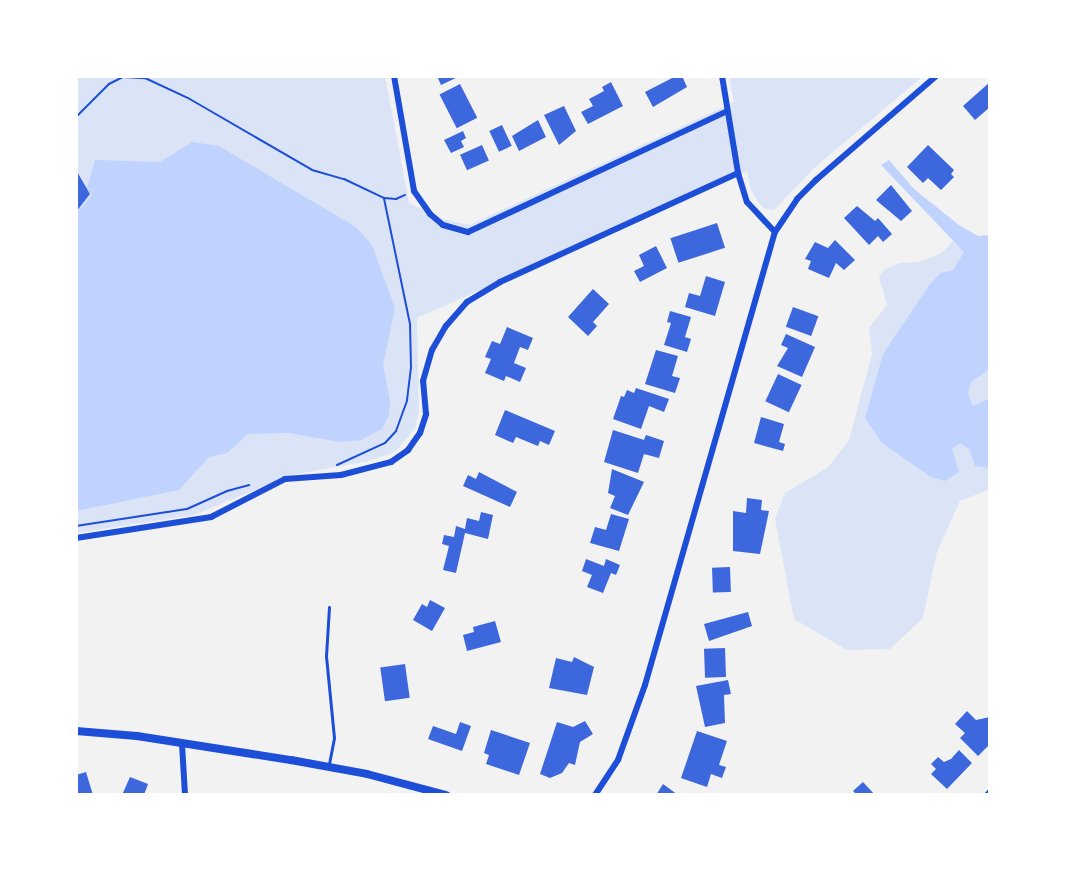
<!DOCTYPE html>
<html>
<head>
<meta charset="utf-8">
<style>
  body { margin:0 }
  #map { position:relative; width:1066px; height:871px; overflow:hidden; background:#f2f2f2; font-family:"Fira Sans Condensed",sans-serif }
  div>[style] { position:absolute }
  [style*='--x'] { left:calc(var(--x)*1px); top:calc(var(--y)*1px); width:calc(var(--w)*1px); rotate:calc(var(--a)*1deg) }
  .green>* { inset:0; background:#dbe4f7 }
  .water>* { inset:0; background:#bfd3fe }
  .building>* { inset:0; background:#3d67dc; transform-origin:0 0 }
  .path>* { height:2px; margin:-1px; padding:0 1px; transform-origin:1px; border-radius:1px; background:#1d4ed8 }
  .service>* { height:3px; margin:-1.5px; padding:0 1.5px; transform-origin:1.5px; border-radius:1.5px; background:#1d4ed8 }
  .minor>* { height:6px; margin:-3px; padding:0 3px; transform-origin:3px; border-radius:3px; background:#1d4ed8 }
  .tertiary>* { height:8px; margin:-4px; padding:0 4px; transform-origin:4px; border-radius:4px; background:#1d4ed8 }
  span { translate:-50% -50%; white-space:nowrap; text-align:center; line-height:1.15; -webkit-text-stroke:8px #fff; paint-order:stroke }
  .frame { position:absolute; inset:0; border:78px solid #fff; pointer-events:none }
</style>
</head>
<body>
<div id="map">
  <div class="green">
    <div style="clip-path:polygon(76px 76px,385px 76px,409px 203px,443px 219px,470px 225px,734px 102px,729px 76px,923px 76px,813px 169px,774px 210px,765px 209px,758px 202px,751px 190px,747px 171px,417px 318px,419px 411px,415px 428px,395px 452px,369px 461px,291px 475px,194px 515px,76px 533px)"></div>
    <div style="clip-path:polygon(956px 238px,990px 275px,990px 489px,960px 501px,937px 552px,923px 618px,890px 649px,847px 650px,794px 619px,775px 519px,785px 493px,828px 467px,849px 440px,872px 354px,869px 328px,887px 305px,879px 277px,884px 270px,899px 263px,920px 262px,941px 253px)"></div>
  </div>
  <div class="water">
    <div style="clip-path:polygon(192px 142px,219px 146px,356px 227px,372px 245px,395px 308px,383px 365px,390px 401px,389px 415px,382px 429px,361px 440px,341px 442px,289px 433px,248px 434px,227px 453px,209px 457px,179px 490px,76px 511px,76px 214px,92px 195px,87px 188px,95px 160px,160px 162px)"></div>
    <div style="clip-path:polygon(889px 160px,914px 189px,959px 225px,978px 236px,990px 235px,990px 369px,972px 381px,968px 393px,973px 406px,990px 398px,990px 468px,975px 466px,969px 449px,960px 443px,952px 449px,959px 472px,945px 481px,931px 477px,882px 443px,865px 418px,883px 354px,930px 284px,941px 273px,953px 270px,964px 252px,881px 165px)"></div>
  </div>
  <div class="building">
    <div style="clip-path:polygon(437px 76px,460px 76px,441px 85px)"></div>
    <div style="clip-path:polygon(676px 76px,682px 76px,687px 87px,653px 107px,645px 92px)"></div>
    <div style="clip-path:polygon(611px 82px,623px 106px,588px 124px,581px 112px,593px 106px,589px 99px,604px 91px,602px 87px)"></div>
    <div style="clip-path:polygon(990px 82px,990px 107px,975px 120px,963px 106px)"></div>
    <div style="left:460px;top:84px;width:38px;height:23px;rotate:63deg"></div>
    <div style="clip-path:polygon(564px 106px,576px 131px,559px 145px,544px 115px)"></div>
    <div style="clip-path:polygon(538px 120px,546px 137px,519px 151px,512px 136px)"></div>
    <div style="left:502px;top:125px;width:23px;height:14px;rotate:65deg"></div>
    <div style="clip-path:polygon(463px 131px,466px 138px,461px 141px,464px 147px,451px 153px,444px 140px)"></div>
    <div style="left:482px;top:145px;width:17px;height:24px;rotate:66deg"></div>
    <div style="clip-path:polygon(928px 145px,954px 170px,951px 174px,954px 177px,941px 190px,928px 178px,923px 183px,907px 167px)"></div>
    <div style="clip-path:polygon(76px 170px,90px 194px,76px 212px)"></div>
    <div style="clip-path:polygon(891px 185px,912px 211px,901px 221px,876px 200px)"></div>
    <div style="clip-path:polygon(857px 206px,875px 221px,878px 218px,892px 234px,883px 242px,878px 236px,869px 245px,844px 218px)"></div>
    <div style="left:717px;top:223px;width:26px;height:49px;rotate:72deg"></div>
    <div style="clip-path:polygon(835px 240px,855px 260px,844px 270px,836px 263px,829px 278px,808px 269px,811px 261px,805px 259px,815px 242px,828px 248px)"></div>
    <div style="clip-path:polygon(656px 246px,667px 268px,640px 282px,634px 271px,644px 266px,639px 255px)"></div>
    <div style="clip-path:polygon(706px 276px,725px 282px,715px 316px,685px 307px,689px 293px,700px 296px)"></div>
    <div style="clip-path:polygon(593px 289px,609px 304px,593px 322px,597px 326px,588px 336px,568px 317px)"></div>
    <div style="left:793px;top:307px;width:27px;height:21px;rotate:20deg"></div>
    <div style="clip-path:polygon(670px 311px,691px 317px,685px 337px,691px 339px,687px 352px,664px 345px,671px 323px,667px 322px)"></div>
    <div style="clip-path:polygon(507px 327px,533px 338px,528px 350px,520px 347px,514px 363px,526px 368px,520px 382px,506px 376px,504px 381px,485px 373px,491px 359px,485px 357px,492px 341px,500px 344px)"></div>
    <div style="clip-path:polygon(786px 334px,815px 347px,802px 377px,777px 366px,788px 348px,781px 345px)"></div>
    <div style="clip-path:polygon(656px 350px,678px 356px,672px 376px,680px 378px,675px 393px,645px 384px)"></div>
    <div style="left:778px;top:374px;width:26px;height:30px;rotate:25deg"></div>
    <div style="clip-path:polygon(636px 388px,669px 399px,664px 412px,649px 406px,641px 429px,613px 419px,621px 396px,624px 397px,627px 390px,634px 393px)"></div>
    <div style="clip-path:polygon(505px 410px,555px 431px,549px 445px,540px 441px,538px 446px,516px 437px,513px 443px,495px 435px)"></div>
    <div style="clip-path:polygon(761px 417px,784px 424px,779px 442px,785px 444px,783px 451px,754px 443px)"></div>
    <div style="clip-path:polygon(613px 430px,644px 440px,646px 435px,664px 441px,659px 458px,644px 454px,638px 473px,604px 462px)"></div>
    <div style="clip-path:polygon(612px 469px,644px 482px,628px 515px,610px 508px,615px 496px,608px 493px)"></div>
    <div style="clip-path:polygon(479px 472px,517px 492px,510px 507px,463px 486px,468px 475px,476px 479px)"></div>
    <div style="clip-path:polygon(747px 498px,762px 500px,761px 510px,769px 511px,760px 554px,733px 551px,733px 511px,746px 513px)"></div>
    <div style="clip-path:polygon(481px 512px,493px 515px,488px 539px,465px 533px,456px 573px,443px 570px,449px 546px,442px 544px,444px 535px,454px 537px,456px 526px,465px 529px,467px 518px,479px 521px)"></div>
    <div style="clip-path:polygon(611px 514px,629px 519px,619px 551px,590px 543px,595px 527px,606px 530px)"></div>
    <div style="clip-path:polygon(586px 559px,604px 566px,606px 559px,620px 565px,616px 575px,611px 573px,603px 593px,587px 587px,592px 575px,582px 571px)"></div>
    <div style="left:730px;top:567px;width:25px;height:18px;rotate:88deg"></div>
    <div style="clip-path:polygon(430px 600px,445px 608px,432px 631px,413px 620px,422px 604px,427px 607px)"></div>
    <div style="clip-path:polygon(748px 612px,752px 626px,709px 641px,704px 624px)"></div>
    <div style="clip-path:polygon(495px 621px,501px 642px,467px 651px,463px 635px,474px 632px,473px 627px)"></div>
    <div style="left:725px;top:648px;width:29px;height:21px;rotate:88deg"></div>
    <div style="clip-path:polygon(574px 657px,594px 667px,587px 695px,549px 688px,556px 658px,572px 662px)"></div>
    <div style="left:405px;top:664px;width:34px;height:25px;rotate:82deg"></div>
    <div style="clip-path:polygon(728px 680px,731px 694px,724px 695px,725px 723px,705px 727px,696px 686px)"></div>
    <div style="clip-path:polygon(967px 711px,976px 720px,990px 717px,990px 744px,978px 756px,960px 738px,965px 733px,955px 724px)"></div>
    <div style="clip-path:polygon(585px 721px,593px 734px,580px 742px,575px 765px,569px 763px,562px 773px,550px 778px,540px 774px,557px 722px,573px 727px)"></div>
    <div style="clip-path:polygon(460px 722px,471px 726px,462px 751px,428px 739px,433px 726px,456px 734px)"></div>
    <div style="clip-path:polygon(491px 730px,530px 743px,519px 775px,486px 764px,489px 755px,484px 753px)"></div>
    <div style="clip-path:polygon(697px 731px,727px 741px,719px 765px,726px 767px,722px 778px,711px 774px,707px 787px,681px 778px)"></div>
    <div style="clip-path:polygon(959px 750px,972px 763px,947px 789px,931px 774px,936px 769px,931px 764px,938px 757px,944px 762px,951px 759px)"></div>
    <div style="clip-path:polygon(86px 772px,93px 795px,76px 795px,76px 775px)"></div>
    <div style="clip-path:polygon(130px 777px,148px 784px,144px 795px,122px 795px)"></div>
    <div style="clip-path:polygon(863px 782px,875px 795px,857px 795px,853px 791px)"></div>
    <div style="clip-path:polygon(663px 784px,678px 795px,656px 795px)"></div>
  </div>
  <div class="path">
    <div style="--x:76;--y:117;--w:47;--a:-45"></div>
    <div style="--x:109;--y:84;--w:16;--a:-27"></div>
    <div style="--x:123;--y:77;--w:22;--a:3"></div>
    <div style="--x:145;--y:78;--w:47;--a:24.9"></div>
    <div style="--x:188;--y:98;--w:143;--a:30.1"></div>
    <div style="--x:312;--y:170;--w:33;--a:16"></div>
    <div style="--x:344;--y:179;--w:44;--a:25.4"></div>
    <div style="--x:384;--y:198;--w:12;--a:5"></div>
    <div style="--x:396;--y:199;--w:10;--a:-24"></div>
    <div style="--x:337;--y:465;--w:53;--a:-24.6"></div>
    <div style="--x:385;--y:443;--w:16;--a:-47"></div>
    <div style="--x:396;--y:431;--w:33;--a:-70"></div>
    <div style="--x:407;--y:400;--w:32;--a:-83"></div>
    <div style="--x:411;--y:368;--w:44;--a:-91.3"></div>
    <div style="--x:410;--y:324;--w:129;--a:-101.7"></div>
    <div style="--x:76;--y:526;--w:112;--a:-8.7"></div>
    <div style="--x:187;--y:509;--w:44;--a:-24.2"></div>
    <div style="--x:227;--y:491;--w:23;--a:-15"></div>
  </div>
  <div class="service">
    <div style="--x:329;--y:607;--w:49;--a:93.5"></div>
    <div style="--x:326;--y:656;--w:82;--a:84.4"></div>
    <div style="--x:334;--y:738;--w:25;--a:101"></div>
  </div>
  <div class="minor">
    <div style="--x:394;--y:76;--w:117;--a:80.1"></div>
    <div style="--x:414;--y:191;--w:28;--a:55"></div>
    <div style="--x:430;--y:214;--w:17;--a:40"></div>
    <div style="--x:443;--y:225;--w:26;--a:16"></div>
    <div style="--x:468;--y:232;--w:286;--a:-25"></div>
    <div style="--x:722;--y:76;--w:98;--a:80.6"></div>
    <div style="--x:738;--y:173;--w:30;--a:73"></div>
    <div style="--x:747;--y:202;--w:41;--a:47"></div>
    <div style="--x:76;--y:538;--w:137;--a:-8.8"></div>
    <div style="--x:211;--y:517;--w:83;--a:-27.2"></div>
    <div style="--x:285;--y:479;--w:56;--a:-4.1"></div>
    <div style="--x:341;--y:475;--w:52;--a:-14.6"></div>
    <div style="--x:391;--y:462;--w:21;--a:-35"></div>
    <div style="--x:408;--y:450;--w:21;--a:-55"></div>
    <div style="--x:420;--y:433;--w:20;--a:-72"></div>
    <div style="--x:426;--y:414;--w:33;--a:-95"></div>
    <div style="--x:423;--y:381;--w:32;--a:-74"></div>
    <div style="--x:432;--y:350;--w:28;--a:-60"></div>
    <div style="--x:446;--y:326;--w:32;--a:-49"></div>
    <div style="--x:467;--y:302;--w:39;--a:-31"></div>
    <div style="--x:500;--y:282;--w:262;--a:-24.6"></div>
    <div style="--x:182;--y:744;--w:51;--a:86.6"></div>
    <div style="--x:595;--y:795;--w:42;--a:-56.7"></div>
    <div style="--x:618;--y:760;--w:80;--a:-70.2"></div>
    <div style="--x:645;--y:685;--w:471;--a:-74"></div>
    <div style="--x:775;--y:232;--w:40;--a:-56"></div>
    <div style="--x:797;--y:199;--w:27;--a:-45"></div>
    <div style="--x:816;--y:180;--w:159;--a:-40.9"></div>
    <div style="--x:987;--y:795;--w:4;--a:-45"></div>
  </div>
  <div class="tertiary">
    <div style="--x:76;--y:731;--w:61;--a:4.7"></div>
    <div style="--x:137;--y:736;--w:156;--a:8.9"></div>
    <div style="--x:291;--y:760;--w:77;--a:10.4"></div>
    <div style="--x:367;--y:774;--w:82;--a:14.9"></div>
  </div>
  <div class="frame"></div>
</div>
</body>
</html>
